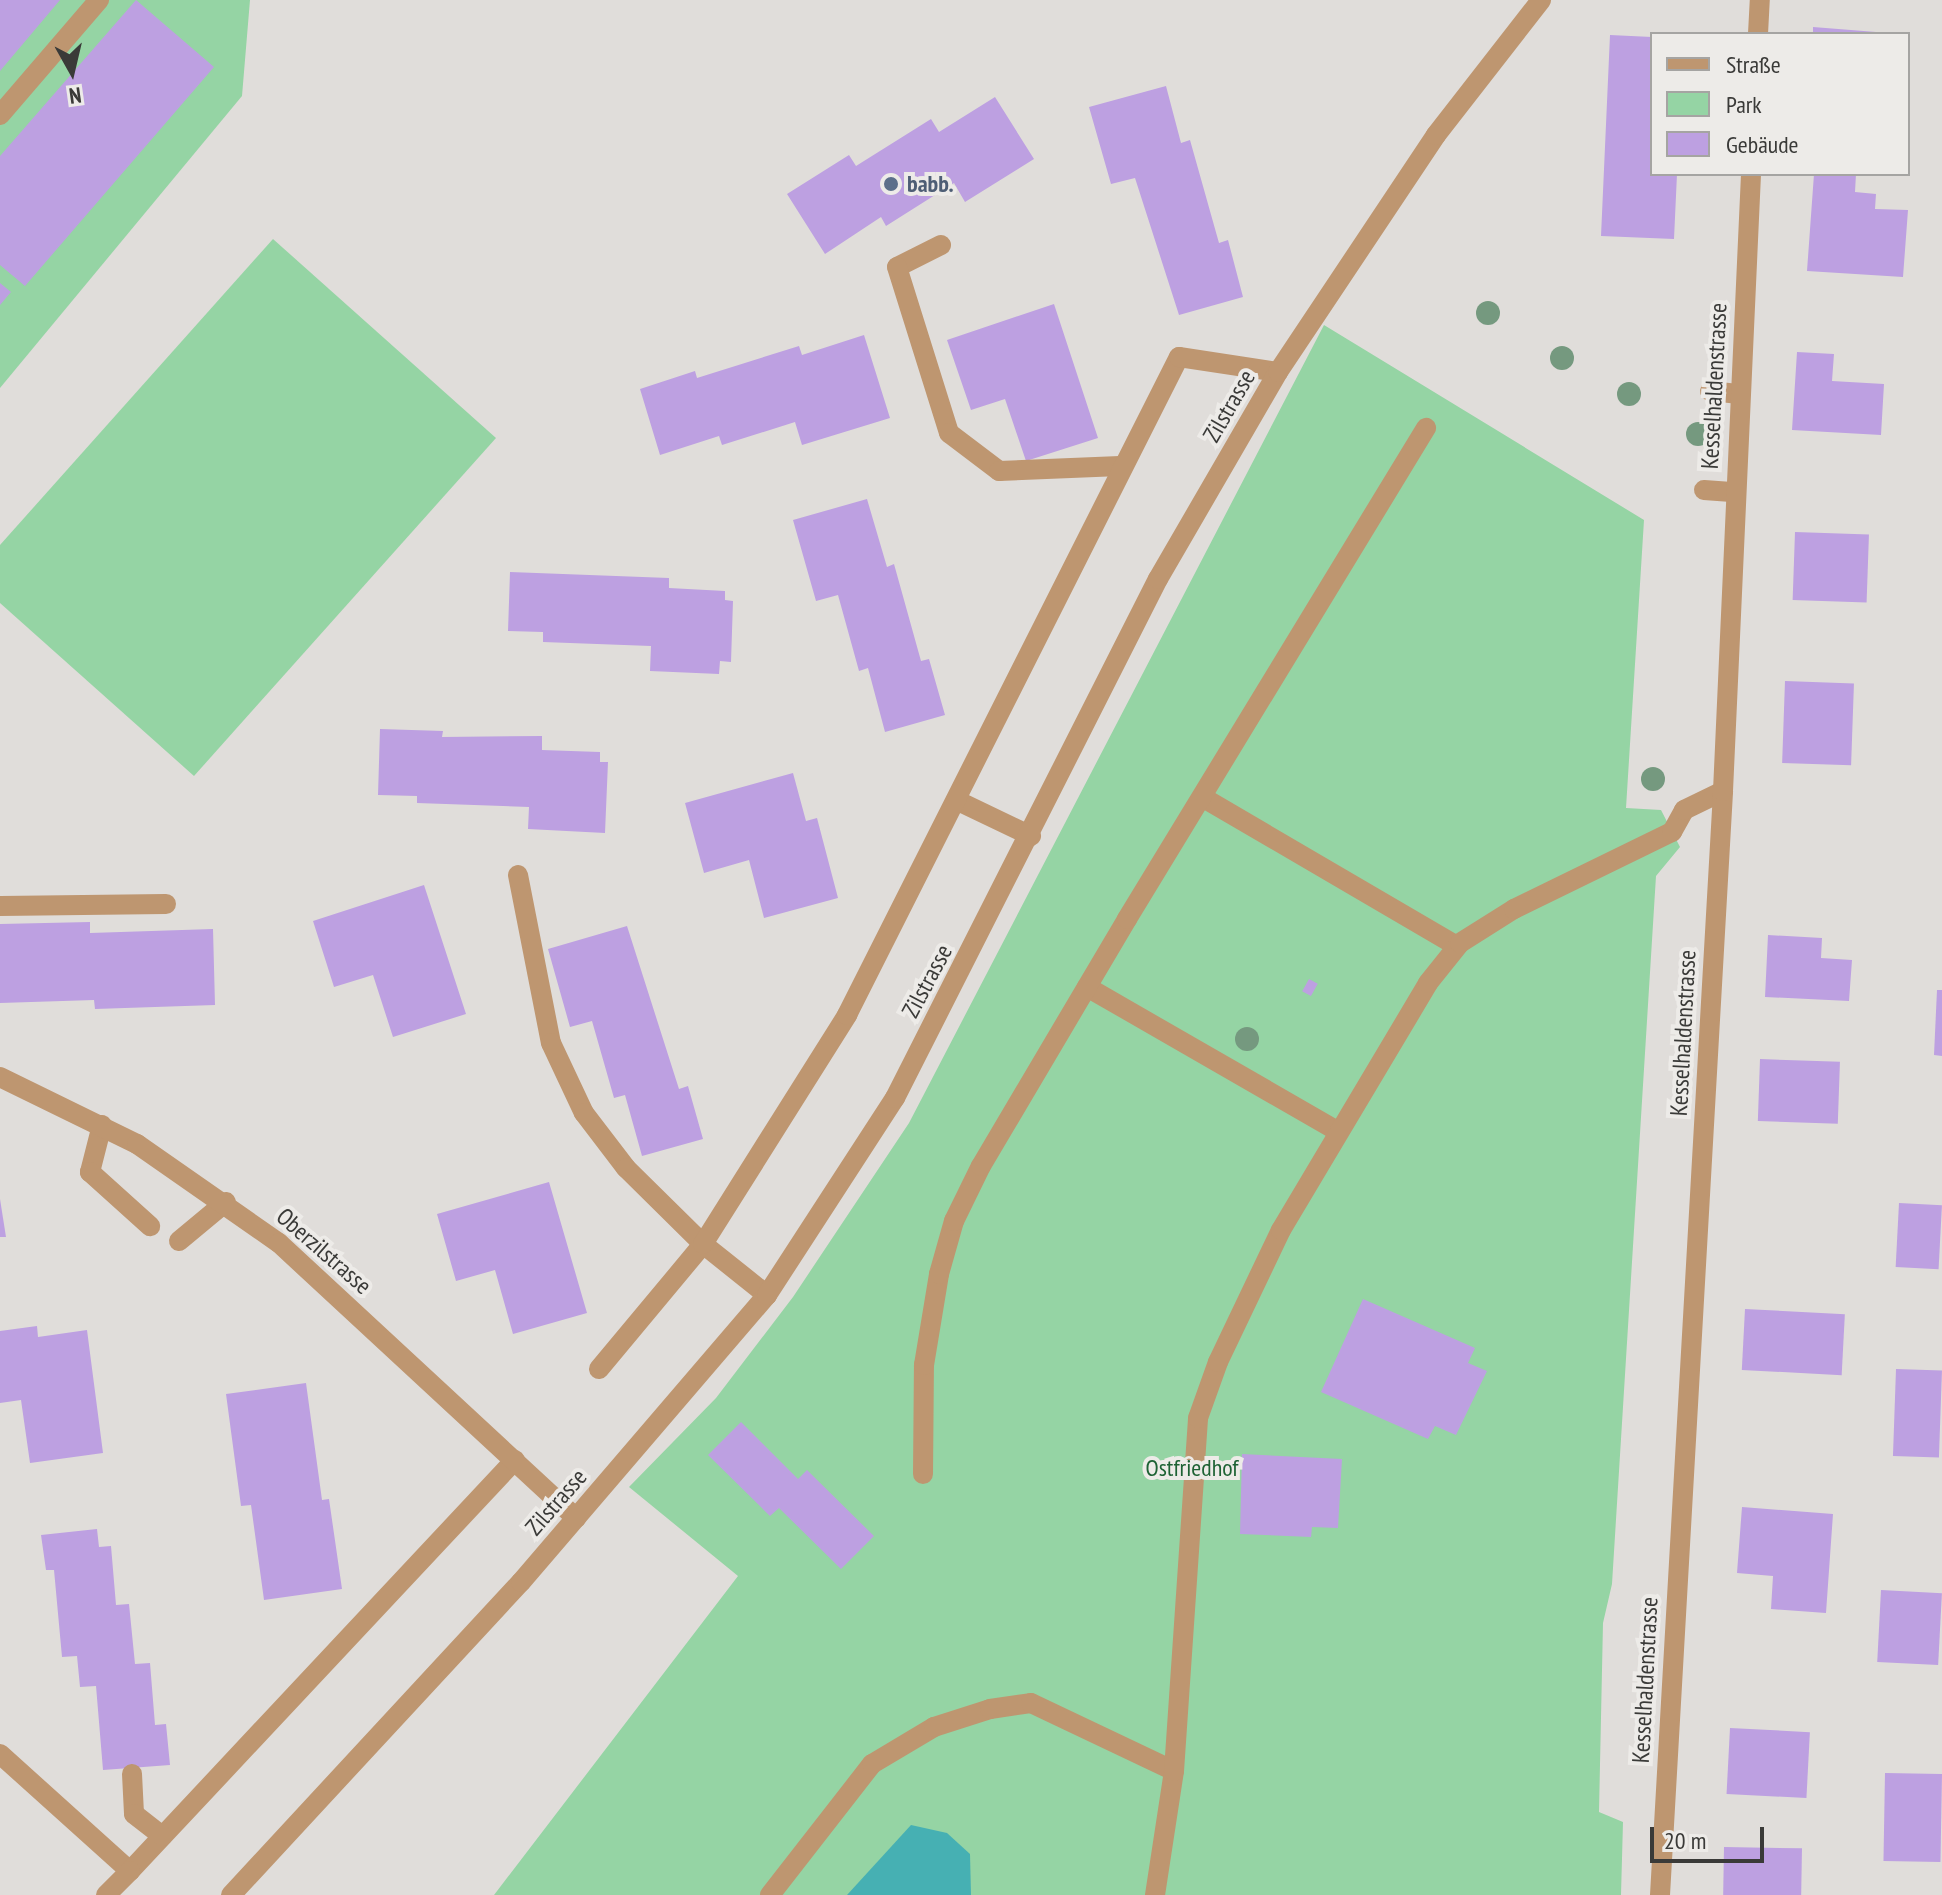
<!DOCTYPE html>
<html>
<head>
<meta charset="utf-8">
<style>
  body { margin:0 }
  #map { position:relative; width:1942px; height:1895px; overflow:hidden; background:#e0ddda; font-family:"PT Sans Narrow",sans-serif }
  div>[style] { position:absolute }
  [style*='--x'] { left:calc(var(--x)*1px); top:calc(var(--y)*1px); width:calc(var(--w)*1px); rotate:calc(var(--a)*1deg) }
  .green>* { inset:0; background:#95d4a4 }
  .water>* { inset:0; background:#46b0b3 }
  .building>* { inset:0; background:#bda0e1; transform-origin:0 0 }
  .service>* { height:20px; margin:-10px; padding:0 10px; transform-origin:10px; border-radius:10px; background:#be9670 }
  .minor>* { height:20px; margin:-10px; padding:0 10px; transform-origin:10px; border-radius:10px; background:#be9670 }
  .trees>* { width:24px; height:24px; margin:-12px; border-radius:50%; background:#75997f }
  .dots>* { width:22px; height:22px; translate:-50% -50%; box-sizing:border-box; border:4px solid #edebe8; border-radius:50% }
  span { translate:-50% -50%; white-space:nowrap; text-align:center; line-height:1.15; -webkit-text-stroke:8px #edebe8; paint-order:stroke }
  .service-label { font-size:24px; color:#4e5e75; font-weight:700 }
  .left { translate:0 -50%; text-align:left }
  .street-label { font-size:24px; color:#3a3a38 }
  .park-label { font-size:24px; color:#1d6234 }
  .legend { position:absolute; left:1650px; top:32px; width:260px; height:144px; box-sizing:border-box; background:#edebe8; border:2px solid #a5a4a2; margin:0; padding:10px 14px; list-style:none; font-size:24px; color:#3a3a38 }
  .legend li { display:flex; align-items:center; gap:16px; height:40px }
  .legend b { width:40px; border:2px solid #a5a4a2 }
  .north { position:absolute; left:32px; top:32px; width:80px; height:80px; -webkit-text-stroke:6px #edebe8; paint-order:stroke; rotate:172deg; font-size:22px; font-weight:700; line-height:32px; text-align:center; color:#3a3a38 }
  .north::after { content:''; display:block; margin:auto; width:28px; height:36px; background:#3a3a38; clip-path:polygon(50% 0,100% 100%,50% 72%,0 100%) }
  .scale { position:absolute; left:1650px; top:1827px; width:114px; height:36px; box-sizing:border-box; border:4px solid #3a3a38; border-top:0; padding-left:10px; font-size:24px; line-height:28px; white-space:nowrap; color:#3a3a38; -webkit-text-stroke:6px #edebe8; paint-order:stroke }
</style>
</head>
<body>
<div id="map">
  <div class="green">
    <div style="clip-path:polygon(0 0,250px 0,242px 96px,0 388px)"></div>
    <div style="clip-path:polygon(273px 239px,496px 438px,194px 776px,0 603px,0 545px)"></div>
    <div style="clip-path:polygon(1324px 325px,1644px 520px,1626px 808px,1661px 810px,1680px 847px,1656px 876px,1612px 1584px,1603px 1623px,1599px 1812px,1623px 1822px,1621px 1895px,494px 1895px,738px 1576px,629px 1487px,716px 1398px,793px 1297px,909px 1123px)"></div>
  </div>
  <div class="water">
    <div style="clip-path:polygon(911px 1825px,947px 1833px,970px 1854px,971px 1895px,847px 1895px)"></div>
  </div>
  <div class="building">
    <div style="clip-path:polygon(0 0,60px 0,0 71px)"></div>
    <div style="clip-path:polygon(136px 0,214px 67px,25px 286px,0 265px,0 156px)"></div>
    <div style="clip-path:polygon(1813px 27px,1876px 32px,1876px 34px,1813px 34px)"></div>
    <div style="clip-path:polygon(1610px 35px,1652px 37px,1652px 174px,1677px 174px,1674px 239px,1601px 236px)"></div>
    <div style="clip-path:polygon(1166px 86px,1181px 143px,1190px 140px,1219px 243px,1228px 240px,1243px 297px,1179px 315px,1135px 178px,1111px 184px,1089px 107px)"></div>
    <div style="clip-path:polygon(995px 97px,1034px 159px,965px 202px,954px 183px,886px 226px,881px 217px,825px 254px,787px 194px,849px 155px,856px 166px,931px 119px,939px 132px)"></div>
    <div style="clip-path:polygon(1814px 174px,1856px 174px,1855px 192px,1876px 194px,1875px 209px,1908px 210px,1903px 277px,1807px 271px)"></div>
    <div style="clip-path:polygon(0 283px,11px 292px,0 305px)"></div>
    <div style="clip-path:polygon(1054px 304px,1098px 438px,1026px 461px,1005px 399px,971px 410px,947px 340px)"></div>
    <div style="clip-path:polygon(864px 335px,890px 418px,802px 445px,795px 422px,722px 445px,719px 436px,660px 455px,640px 389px,695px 371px,697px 378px,799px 346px,802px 355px)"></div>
    <div style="clip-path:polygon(1797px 352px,1834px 354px,1832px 381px,1884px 384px,1881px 435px,1792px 430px)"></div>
    <div style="clip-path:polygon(867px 499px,887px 567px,894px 564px,921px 661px,929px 659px,945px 715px,885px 732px,868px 668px,859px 671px,838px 595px,816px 601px,793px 520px)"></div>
    <div style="left:1795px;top:532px;width:74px;height:68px;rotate:2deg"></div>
    <div style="clip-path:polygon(510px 572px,669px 578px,669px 588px,725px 591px,725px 600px,733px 601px,731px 662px,720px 661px,719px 674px,650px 671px,651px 646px,543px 642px,543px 632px,508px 631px)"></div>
    <div style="left:1785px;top:681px;width:69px;height:82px;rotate:2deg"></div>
    <div style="clip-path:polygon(380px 729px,443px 731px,442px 737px,542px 736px,542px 750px,600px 752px,600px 762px,608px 762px,605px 833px,528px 829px,529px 807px,417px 803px,417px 796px,378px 795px)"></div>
    <div style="clip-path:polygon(793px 773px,806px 821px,817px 818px,838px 898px,764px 918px,749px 860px,704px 873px,685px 803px)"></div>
    <div style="clip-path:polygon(424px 885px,466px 1014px,393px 1037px,373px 975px,334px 987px,313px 921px)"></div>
    <div style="clip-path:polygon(90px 922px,90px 933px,213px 929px,215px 1005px,95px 1009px,94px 1000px,0 1003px,0 924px)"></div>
    <div style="clip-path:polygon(627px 926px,679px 1089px,688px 1086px,703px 1139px,642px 1156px,625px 1095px,614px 1098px,592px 1021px,570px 1027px,548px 949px)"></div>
    <div style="clip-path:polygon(1768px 935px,1822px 938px,1821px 958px,1852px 960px,1849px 1001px,1765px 997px)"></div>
    <div style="left:1309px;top:979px;width:10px;height:14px;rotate:29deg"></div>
    <div style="clip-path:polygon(1937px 990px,1942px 990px,1942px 1056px,1934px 1055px)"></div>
    <div style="left:1760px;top:1059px;width:80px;height:62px;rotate:2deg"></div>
    <div style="clip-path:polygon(549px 1182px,587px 1313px,513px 1334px,495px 1270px,456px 1281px,437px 1214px)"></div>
    <div style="clip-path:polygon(0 1199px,6px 1237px,0 1237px)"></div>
    <div style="left:1899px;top:1203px;width:43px;height:64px;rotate:3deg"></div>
    <div style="clip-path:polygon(1363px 1299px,1475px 1348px,1468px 1363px,1487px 1371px,1456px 1435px,1435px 1426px,1428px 1439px,1321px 1392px)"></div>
    <div style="left:1745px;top:1309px;width:100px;height:61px;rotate:3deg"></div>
    <div style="clip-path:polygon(37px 1326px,38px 1337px,87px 1330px,103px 1453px,30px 1463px,21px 1400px,0 1403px,0 1331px)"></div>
    <div style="left:1896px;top:1369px;width:46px;height:87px;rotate:2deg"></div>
    <div style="clip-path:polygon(306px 1383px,322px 1500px,329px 1499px,342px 1589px,264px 1600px,251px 1505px,241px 1506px,226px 1394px)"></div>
    <div style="clip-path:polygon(741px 1422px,798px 1479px,807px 1470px,874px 1536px,841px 1569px,779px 1508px,770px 1516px,708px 1455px)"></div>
    <div style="clip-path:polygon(1242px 1454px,1342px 1459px,1338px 1528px,1312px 1527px,1311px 1537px,1240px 1534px)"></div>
    <div style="clip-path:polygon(1742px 1507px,1833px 1514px,1826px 1613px,1771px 1609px,1773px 1576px,1737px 1573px)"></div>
    <div style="clip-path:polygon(97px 1529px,99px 1547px,111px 1546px,116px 1605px,129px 1604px,135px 1664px,150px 1663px,155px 1725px,166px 1724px,170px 1765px,103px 1770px,96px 1686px,80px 1687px,77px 1656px,62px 1657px,54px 1570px,46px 1570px,41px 1535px)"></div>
    <div style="left:1881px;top:1590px;width:61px;height:72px;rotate:3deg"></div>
    <div style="left:1730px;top:1728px;width:80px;height:66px;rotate:3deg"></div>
    <div style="left:1885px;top:1773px;width:57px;height:88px;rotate:1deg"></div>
    <div style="left:1724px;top:1847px;width:78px;height:48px;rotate:1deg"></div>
  </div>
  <div class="service">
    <div style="--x:0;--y:115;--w:152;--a:-49.3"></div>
    <div style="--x:941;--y:245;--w:49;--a:153.4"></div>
    <div style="--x:897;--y:267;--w:174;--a:72.6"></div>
    <div style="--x:949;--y:433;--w:63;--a:37.2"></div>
    <div style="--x:999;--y:471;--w:121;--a:-2.4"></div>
    <div style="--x:1710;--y:391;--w:30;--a:6"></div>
    <div style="--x:1704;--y:490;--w:31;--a:4"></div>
    <div style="--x:1202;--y:797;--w:295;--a:30.3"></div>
    <div style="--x:958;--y:801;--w:81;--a:25.6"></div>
    <div style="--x:518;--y:875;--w:171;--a:78.9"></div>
    <div style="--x:551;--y:1043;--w:77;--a:64.8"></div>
    <div style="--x:584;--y:1113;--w:69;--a:52.6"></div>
    <div style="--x:626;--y:1168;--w:108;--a:44.6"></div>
    <div style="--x:703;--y:1244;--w:82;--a:38.6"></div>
    <div style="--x:0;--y:906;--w:166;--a:-0.7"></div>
    <div style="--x:1087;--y:987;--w:289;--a:29.9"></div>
    <div style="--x:102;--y:1125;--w:49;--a:104.3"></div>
    <div style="--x:90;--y:1172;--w:81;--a:42"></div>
    <div style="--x:179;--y:1241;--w:61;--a:-39.7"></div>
    <div style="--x:599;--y:1369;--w:163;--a:-50.2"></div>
    <div style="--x:703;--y:1244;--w:271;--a:-57.8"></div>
    <div style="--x:847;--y:1015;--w:737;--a:-63.23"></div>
    <div style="--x:1179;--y:357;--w:100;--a:8.6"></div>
    <div style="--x:923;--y:1474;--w:109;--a:-89.5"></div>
    <div style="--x:924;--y:1365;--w:92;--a:-80.6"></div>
    <div style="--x:939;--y:1274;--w:55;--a:-74.2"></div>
    <div style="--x:954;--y:1221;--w:61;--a:-63.9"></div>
    <div style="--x:981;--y:1166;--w:287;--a:-59.4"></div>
    <div style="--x:1127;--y:919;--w:575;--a:-58.66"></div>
    <div style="--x:0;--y:1754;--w:175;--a:42"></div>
    <div style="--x:130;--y:1871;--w:563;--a:-46.87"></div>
    <div style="--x:132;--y:1774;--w:40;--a:87.1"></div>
    <div style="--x:134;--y:1814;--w:36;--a:38"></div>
    <div style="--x:106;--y:1895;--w:34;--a:-45"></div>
    <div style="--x:770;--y:1895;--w:166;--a:-52.1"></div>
    <div style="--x:872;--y:1764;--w:72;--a:-30.8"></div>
    <div style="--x:934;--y:1727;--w:59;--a:-17.8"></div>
    <div style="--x:990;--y:1709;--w:41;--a:-8.3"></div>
    <div style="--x:1031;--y:1703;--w:158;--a:25.4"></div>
    <div style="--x:1155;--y:1895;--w:125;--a:-81.3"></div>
    <div style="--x:1174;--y:1771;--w:354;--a:-86.1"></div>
    <div style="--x:1198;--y:1418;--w:59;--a:-70.3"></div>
    <div style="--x:1218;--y:1362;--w:146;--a:-64.5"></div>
    <div style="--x:1281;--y:1230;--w:287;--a:-59.2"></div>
    <div style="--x:1428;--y:983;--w:51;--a:-51.3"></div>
    <div style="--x:1460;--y:943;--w:64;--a:-32.2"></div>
    <div style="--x:1514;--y:909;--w:176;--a:-26"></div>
    <div style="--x:1672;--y:832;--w:25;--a:-61"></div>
    <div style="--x:1684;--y:810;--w:43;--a:-26"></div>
  </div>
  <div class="minor">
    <div style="--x:1758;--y:34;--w:34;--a:-87"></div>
    <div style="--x:0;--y:1077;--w:153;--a:26.1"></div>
    <div style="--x:137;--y:1144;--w:173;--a:34.9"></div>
    <div style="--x:279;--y:1243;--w:405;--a:42.8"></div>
    <div style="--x:231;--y:1895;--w:427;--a:-47.2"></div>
    <div style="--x:521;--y:1582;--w:378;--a:-49.4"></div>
    <div style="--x:767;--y:1295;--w:235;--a:-57"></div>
    <div style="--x:895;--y:1098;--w:582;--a:-63.13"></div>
    <div style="--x:1158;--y:579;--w:239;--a:-59.9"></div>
    <div style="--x:1278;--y:372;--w:285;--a:-56.3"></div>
    <div style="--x:1436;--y:135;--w:171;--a:-52.1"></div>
    <div style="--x:1660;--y:1895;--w:1106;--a:-86.73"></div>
    <div style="--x:1723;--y:791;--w:618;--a:-87.4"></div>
  </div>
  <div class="trees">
    <div style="left:1488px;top:313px"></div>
    <div style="left:1562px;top:358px"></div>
    <div style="left:1629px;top:394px"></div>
    <div style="left:1698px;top:434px"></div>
    <div style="left:1653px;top:779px"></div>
    <div style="left:1247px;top:1039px"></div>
  </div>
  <div class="dots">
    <div style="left:891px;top:184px;background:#5c6f8a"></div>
  </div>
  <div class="service-label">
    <span class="left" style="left:907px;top:184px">babb.</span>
  </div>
  <div class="street-label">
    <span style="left:1714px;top:386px;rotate:-87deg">Kesselhaldenstrasse</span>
    <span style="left:1229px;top:406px;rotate:-60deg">Zilstrasse</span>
    <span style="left:927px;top:981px;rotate:-62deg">Zilstrasse</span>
    <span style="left:1683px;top:1033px;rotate:-87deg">Kesselhaldenstrasse</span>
    <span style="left:324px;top:1251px;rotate:41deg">Oberzilstrasse</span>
    <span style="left:556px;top:1502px;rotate:-49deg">Zilstrasse</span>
    <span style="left:1645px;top:1680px;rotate:-87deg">Kesselhaldenstrasse</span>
  </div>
  <div class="park-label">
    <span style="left:1192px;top:1468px">Ostfriedhof</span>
  </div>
  <ul class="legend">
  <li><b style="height:10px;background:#be9670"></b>Straße</li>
  <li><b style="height:22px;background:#95d4a4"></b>Park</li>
  <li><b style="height:22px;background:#bda0e1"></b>Gebäude</li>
  </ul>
  <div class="north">N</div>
  <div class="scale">20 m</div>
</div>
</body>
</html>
